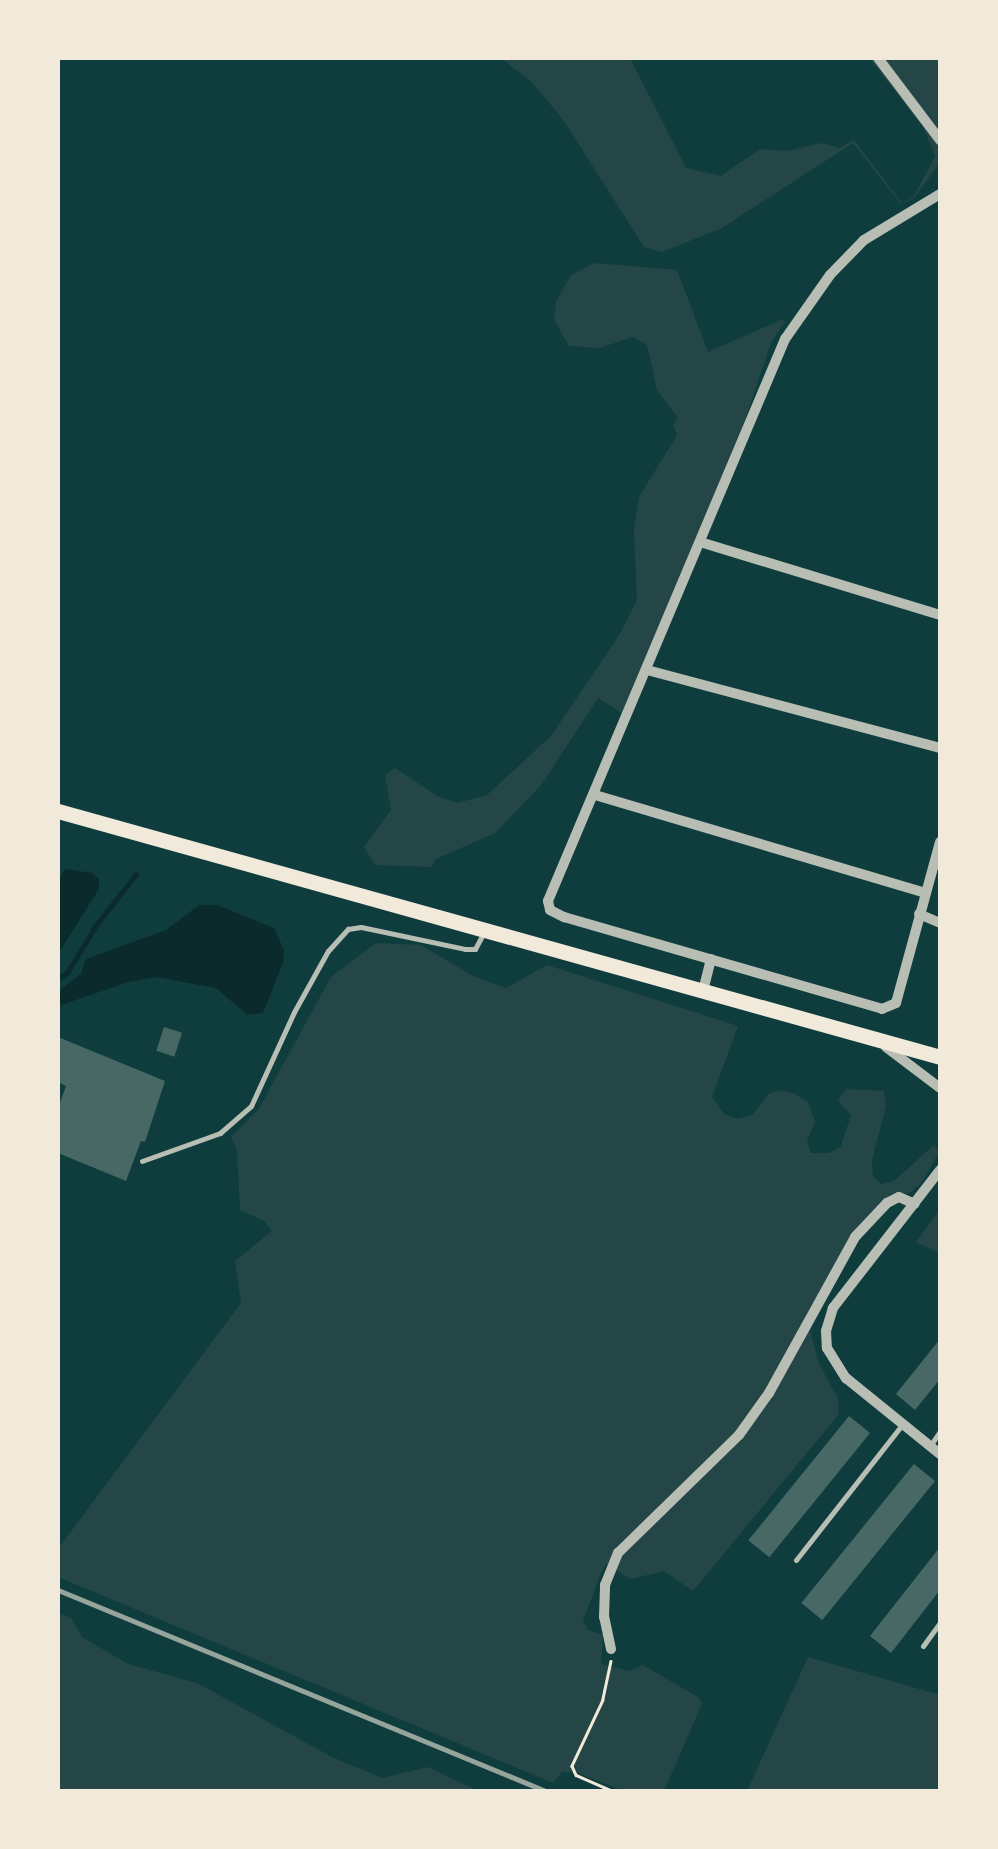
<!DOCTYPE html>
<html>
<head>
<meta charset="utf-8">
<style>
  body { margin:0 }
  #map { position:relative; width:998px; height:1849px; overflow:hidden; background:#0f3d3e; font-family:"Roboto Condensed",sans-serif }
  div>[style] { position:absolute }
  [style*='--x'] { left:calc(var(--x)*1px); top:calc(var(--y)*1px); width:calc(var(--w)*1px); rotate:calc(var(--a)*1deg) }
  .green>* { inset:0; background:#244646 }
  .water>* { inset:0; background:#0a2a2b }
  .stream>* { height:5px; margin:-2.5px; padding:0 2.5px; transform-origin:2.5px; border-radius:2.5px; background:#0a2a2b }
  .building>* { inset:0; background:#486865; transform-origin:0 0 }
  .path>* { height:2.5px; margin:-1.25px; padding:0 1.25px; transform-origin:1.25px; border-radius:1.25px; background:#f1e9da }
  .service>* { height:5px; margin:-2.5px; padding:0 2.5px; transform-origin:2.5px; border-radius:2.5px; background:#b8beb3 }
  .minor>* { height:10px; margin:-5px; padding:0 5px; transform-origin:5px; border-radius:5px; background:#b8beb3 }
  .primary>* { height:15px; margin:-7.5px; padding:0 7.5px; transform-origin:7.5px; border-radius:7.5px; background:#f1e9da }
  .rail>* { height:5px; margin:-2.5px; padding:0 2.5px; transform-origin:2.5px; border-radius:2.5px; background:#97a49c }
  span { translate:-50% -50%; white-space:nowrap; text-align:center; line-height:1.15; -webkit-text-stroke:10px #f1e9da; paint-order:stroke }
  .frame { position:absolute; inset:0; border:60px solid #f1e9da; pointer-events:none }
</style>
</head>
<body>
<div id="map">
  <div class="green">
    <div style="clip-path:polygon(501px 58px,630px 58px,686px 168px,721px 176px,760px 149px,787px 151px,822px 143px,839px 148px,854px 140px,902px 203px,914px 196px,935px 156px,923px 127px,869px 58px,940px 58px,940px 162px,915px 197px,901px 204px,853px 143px,722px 228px,662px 252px,644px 247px,564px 121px,533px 83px)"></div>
    <div style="clip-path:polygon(594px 263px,677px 270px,708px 352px,783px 319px,785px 322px,771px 343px,738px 441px,623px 714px,598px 698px,542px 784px,495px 833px,436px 859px,431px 867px,375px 865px,364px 847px,391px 810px,385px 775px,395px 768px,437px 796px,457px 803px,487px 795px,551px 736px,618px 637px,637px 600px,634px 529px,639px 497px,677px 435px,673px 425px,678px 418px,657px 390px,647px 345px,633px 337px,600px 348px,569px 346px,554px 319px,556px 302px,571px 275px)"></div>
    <div style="clip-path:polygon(376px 943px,421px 945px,475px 977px,506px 988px,547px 965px,738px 1026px,712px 1097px,724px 1114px,738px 1119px,753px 1115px,768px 1094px,781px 1090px,793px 1093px,808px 1102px,815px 1122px,807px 1141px,811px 1153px,829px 1153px,841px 1146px,851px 1115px,838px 1101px,846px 1089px,884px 1091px,886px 1106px,872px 1160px,873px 1176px,881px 1184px,894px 1181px,934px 1145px,939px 1152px,921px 1184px,909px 1193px,888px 1196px,852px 1236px,806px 1314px,819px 1364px,837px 1396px,839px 1414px,693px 1591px,664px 1571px,631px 1579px,606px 1564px,601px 1573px,583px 1621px,588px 1630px,603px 1635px,601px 1664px,630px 1671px,643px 1665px,698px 1697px,702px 1704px,664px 1791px,624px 1791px,578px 1773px,562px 1772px,553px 1783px,58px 1577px,58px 1549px,241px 1303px,235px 1261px,272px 1231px,264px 1221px,240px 1210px,237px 1150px,231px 1137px,258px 1110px,331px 977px)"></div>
    <div style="clip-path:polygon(940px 1209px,940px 1252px,937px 1252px,916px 1242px)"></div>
    <div style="clip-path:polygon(58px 1613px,71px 1618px,82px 1637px,128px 1664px,197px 1683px,332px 1757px,382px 1778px,428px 1767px,478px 1791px,58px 1791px)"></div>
    <div style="clip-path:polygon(808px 1657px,940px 1695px,940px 1791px,747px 1791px)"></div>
  </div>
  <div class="water">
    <div style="clip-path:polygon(65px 869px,92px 873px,99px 879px,99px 889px,58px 954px,58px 881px)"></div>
    <div style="clip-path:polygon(199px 905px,217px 905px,274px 928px,284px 950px,283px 963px,263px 1013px,247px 1015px,216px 988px,157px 977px,129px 982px,58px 1006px,58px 991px,81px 974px,86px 959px,166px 930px)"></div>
  </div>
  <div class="stream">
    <div style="--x:58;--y:978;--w:10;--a:-29"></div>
    <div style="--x:67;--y:973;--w:56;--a:-58.9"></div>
    <div style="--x:96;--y:925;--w:65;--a:-51.9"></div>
  </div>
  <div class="building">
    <div style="left:164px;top:1027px;width:19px;height:25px;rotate:18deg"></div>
    <div style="clip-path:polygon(58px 1037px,165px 1081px,145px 1142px,141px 1141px,126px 1181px,58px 1153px,58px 1108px,66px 1086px,58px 1082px)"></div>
    <div style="clip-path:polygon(940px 1339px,940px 1379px,915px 1410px,896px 1394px)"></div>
    <div style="left:849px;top:1416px;width:27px;height:160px;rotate:39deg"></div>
    <div style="left:914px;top:1464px;width:27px;height:179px;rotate:39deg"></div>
    <div style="clip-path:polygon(940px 1547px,940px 1590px,891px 1653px,870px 1636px)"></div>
  </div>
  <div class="path">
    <div style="--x:611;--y:1661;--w:40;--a:102"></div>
    <div style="--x:603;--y:1700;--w:73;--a:115.2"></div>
    <div style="--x:572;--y:1766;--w:10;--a:66"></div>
    <div style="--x:576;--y:1775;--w:43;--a:23.6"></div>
  </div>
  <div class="service">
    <div style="--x:142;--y:1161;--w:83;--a:-19.7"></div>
    <div style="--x:220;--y:1133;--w:41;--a:-41.1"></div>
    <div style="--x:251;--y:1106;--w:103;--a:-65.4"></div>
    <div style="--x:294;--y:1012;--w:70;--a:-60.9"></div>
    <div style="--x:328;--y:951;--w:30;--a:-48"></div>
    <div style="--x:348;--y:929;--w:13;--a:-9"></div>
    <div style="--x:361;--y:927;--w:106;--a:11.9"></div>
    <div style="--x:465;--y:949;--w:10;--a:0"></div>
    <div style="--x:475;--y:949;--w:19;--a:-62"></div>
    <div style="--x:930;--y:1446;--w:18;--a:-56"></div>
    <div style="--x:796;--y:1560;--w:172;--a:-51.9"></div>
    <div style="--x:923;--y:1646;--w:29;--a:-54"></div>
  </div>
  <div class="minor">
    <div style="--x:878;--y:58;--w:103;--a:52.9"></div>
    <div style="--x:940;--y:194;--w:89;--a:148.8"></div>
    <div style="--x:864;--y:240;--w:49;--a:134.2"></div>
    <div style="--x:830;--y:275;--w:78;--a:125.1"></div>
    <div style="--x:785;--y:339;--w:610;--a:112.87"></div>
    <div style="--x:548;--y:901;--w:9;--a:77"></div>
    <div style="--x:550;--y:910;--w:16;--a:27"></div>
    <div style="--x:564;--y:917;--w:331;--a:16.1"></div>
    <div style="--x:882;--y:1009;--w:15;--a:-23"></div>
    <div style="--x:896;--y:1003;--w:167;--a:-74.7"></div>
    <div style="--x:700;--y:542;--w:251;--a:16.9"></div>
    <div style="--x:647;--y:670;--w:303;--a:14.9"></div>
    <div style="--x:595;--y:795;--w:344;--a:16.5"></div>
    <div style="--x:919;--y:914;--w:23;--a:23"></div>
    <div style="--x:703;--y:991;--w:33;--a:-76"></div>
    <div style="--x:886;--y:1047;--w:68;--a:37.2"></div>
    <div style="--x:940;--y:1170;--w:175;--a:127.8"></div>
    <div style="--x:833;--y:1308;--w:24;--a:107"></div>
    <div style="--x:826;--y:1331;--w:17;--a:87"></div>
    <div style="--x:827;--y:1348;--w:36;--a:58"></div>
    <div style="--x:846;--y:1378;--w:121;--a:39"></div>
    <div style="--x:611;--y:1649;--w:33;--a:-102"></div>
    <div style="--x:604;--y:1617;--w:32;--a:-88"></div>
    <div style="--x:605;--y:1585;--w:35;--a:-68"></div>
    <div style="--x:618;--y:1553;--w:169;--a:-44.3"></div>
    <div style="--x:739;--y:1435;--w:52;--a:-54.5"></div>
    <div style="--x:769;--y:1393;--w:178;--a:-61.1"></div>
    <div style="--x:855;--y:1237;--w:47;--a:-46.7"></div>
    <div style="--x:887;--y:1203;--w:13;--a:-27"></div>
    <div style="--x:899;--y:1197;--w:17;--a:24"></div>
  </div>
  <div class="primary">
    <div style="--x:58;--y:811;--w:916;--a:15.58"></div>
  </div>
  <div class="rail">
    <div style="--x:58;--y:1590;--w:530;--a:22.4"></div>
  </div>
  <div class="frame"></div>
</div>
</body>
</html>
